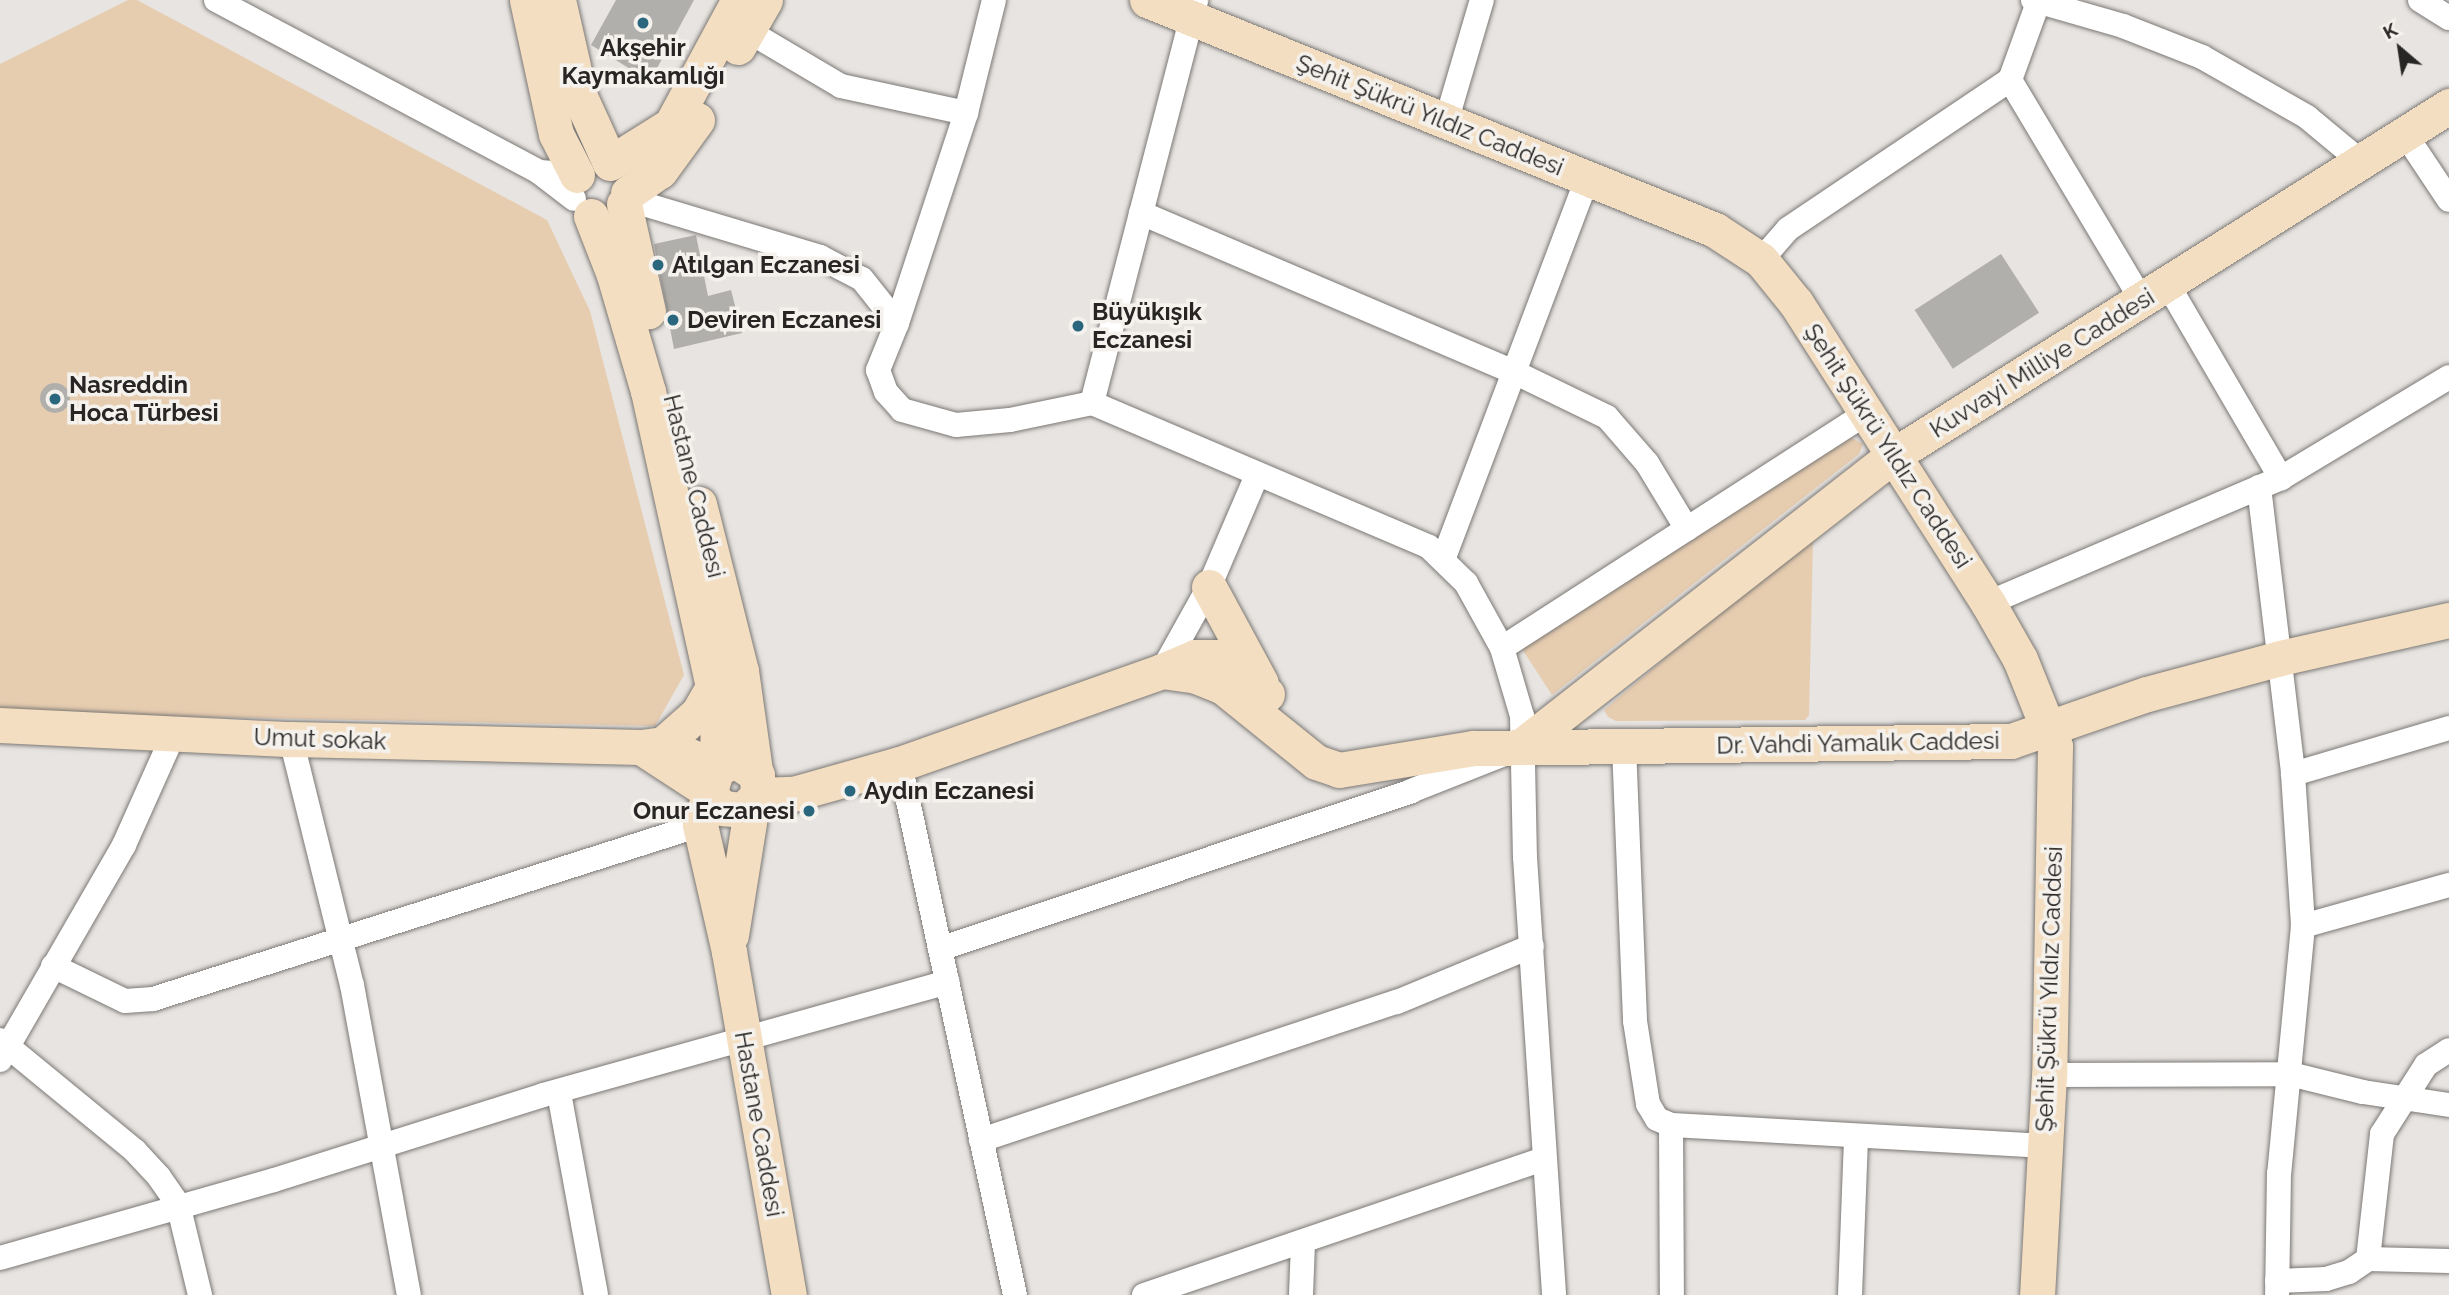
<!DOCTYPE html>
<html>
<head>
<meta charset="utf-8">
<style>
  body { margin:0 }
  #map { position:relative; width:2449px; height:1295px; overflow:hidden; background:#e7e4e1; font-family:Raleway,sans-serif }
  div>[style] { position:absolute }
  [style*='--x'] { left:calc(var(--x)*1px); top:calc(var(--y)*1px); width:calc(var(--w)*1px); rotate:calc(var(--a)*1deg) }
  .green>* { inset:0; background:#e7cdb0 }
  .building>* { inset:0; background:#b1afab; transform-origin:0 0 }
  .round { border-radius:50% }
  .roads { filter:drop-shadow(0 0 2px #7b7875) drop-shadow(0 0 2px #7b7875) }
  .street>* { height:24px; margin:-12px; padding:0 12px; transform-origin:12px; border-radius:12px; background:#fff }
  .secondary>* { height:35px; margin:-17.5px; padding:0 17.5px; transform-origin:17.5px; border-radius:17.5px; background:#f4dec1 }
  .dots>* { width:19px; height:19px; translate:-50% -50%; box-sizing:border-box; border:4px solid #f5f2ee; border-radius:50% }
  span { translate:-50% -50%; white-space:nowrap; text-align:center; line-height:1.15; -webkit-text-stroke:7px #f5f2ee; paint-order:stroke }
  .poi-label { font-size:24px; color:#272625; font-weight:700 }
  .left { translate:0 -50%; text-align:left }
  .right { translate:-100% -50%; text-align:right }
  .street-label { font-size:24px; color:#272625 }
  .north { position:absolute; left:2365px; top:14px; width:70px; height:70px; -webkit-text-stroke:5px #f5f2ee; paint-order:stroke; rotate:331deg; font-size:19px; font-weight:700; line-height:28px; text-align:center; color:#272625 }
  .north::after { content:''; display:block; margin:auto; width:24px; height:32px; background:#272625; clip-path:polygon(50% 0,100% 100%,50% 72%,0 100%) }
</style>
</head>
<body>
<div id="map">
  <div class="green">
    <div style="clip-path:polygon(128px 0,137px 0,547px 220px,590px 311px,684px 675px,655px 726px,0 713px,0 64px)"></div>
    <div style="clip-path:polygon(1850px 437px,1863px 444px,1859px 454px,1552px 695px,1522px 649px)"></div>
    <div style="clip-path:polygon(1803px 542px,1813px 542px,1809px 715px,1805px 720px,1616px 721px,1608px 717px,1604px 710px)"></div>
  </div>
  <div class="building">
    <div style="clip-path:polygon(616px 0,694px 0,650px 81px,591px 45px)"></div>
    <div style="clip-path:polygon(696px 235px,708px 296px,731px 290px,742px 333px,674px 349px,654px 244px)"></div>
    <div style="left:2001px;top:254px;width:70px;height:103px;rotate:57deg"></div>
    <div class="round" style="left:40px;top:383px;width:30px;height:30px"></div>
  </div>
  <div class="roads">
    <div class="street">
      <div style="--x:216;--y:0;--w:366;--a:28"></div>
      <div style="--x:2033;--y:0;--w:94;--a:16.1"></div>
      <div style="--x:2123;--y:26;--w:85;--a:21.4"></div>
      <div style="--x:2202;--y:57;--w:121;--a:29.7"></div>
      <div style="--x:2307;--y:117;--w:69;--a:39.7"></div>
      <div style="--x:2420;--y:0;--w:34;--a:32"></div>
      <div style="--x:748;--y:31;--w:108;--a:30.6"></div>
      <div style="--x:841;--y:86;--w:128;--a:12.2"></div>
      <div style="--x:2010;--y:80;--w:255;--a:59.1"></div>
      <div style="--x:1446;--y:122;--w:127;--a:-73.6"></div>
      <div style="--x:2405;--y:134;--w:79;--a:56.3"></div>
      <div style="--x:554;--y:173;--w:15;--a:-176"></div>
      <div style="--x:539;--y:172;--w:44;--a:37.6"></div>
      <div style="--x:627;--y:199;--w:202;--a:16.7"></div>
      <div style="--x:820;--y:257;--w:47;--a:27.6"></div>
      <div style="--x:862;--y:279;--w:56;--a:51.5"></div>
      <div style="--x:897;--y:323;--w:51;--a:112"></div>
      <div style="--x:878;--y:370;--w:23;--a:70"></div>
      <div style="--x:886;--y:392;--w:24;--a:48"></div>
      <div style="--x:902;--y:410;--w:56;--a:15.5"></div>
      <div style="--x:956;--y:425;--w:54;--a:-5.3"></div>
      <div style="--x:1010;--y:420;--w:84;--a:-11.7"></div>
      <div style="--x:1092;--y:403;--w:366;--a:23.1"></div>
      <div style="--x:1429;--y:547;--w:52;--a:44.2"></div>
      <div style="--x:1466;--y:583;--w:74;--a:61"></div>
      <div style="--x:1502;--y:648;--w:71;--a:73.6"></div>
      <div style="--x:1522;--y:716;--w:141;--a:88.8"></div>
      <div style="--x:1525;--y:857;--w:439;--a:86.2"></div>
      <div style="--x:1141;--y:213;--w:405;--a:23.1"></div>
      <div style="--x:1514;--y:372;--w:103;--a:25.8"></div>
      <div style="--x:1607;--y:417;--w:61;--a:49"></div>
      <div style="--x:1647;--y:463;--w:77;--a:58.8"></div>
      <div style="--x:1761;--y:260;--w:41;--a:-48.9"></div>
      <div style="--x:1788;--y:229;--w:267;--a:-33.9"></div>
      <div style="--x:2010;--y:80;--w:85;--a:-70.1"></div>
      <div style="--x:2168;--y:285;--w:224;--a:59.7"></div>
      <div style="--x:897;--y:323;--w:221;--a:-71.8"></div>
      <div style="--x:966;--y:113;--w:116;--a:-76.1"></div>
      <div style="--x:1092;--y:403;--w:416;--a:-75.5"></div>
      <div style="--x:2259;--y:487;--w:289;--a:83.2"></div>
      <div style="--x:2293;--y:774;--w:152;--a:86.2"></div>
      <div style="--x:2303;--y:926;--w:248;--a:95.5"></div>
      <div style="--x:2279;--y:1173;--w:122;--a:90.9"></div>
      <div style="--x:1443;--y:560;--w:408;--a:-69.3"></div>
      <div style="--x:1988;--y:603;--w:319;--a:-23.1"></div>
      <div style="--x:2281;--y:478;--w:196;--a:-31"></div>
      <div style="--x:1502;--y:648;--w:434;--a:-32.8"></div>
      <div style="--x:1162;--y:671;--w:96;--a:-60.8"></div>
      <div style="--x:1209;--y:587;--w:122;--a:-66.8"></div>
      <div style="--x:291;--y:739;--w:253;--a:76.1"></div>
      <div style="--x:352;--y:985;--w:315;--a:79.6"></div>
      <div style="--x:1624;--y:746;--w:275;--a:87.7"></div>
      <div style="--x:1635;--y:1021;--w:84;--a:81.1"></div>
      <div style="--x:1648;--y:1104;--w:17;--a:59"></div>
      <div style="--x:1657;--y:1119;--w:15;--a:23"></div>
      <div style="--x:1671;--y:1125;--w:372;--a:3.2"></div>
      <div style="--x:900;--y:764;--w:543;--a:77.78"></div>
      <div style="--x:2293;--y:774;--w:163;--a:-16.4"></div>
      <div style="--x:2303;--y:926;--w:152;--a:-15.7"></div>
      <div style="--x:940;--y:949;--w:497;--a:-18.5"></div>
      <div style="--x:1411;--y:791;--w:103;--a:-21.6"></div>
      <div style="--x:53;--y:966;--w:80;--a:25.9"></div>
      <div style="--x:125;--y:1001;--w:28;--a:-4"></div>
      <div style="--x:153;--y:999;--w:574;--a:-17.65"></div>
      <div style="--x:0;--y:1040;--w:175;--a:39.4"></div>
      <div style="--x:135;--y:1151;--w:35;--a:47"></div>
      <div style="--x:159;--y:1177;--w:33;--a:55"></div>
      <div style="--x:178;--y:1204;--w:94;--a:76.4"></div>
      <div style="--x:0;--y:1060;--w:248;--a:-60"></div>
      <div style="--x:124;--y:845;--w:123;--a:-65.9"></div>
      <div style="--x:2049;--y:1075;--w:241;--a:-0.2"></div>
      <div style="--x:2290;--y:1074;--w:75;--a:13.9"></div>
      <div style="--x:2363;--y:1092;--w:87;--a:8.6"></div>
      <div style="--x:559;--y:1093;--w:205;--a:79.6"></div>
      <div style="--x:1671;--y:1125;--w:170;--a:89.7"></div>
      <div style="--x:981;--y:1140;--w:438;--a:-18.4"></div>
      <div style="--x:1397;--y:1002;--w:146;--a:-22.5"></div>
      <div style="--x:0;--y:1258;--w:285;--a:-15.9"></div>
      <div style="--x:274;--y:1180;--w:282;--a:-17.5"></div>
      <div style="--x:543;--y:1095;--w:420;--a:-15.6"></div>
      <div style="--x:2368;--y:1259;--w:126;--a:-83.6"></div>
      <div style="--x:2382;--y:1134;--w:82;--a:-57.5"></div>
      <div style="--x:2426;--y:1065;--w:27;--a:-33"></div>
      <div style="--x:2277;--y:1281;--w:49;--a:-2.3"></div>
      <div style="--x:2326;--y:1279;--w:24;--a:-17"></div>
      <div style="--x:2349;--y:1272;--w:23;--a:-34"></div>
      <div style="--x:2368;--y:1259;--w:81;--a:1.4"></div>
      <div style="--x:1144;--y:1295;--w:422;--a:-18.8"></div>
      <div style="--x:1301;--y:1295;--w:52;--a:-87.8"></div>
      <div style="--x:1850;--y:1295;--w:159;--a:-87.8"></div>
    </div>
    <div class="secondary">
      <div style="--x:527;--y:0;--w:137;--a:77.8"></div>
      <div style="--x:556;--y:134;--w:46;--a:62.9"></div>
      <div style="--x:558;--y:0;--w:99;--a:77.2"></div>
      <div style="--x:580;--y:97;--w:72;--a:65.6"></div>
      <div style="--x:610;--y:163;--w:72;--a:-31.9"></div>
      <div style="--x:671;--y:125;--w:142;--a:-61.5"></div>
      <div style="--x:1147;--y:0;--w:613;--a:22.04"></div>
      <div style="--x:1715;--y:230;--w:55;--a:33.1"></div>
      <div style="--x:1761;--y:260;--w:55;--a:50.9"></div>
      <div style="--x:1796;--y:303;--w:356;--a:57.4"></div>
      <div style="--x:1988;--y:603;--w:64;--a:60.3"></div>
      <div style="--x:2020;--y:659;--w:94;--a:68.1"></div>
      <div style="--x:2055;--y:746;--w:329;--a:91"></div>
      <div style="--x:2049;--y:1075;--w:220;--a:93.1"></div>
      <div style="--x:738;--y:47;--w:54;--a:-60.1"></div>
      <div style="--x:628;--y:193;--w:39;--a:-35"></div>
      <div style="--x:660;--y:171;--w:63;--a:-54"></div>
      <div style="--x:624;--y:204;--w:110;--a:77.4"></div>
      <div style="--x:591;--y:216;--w:63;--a:68.7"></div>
      <div style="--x:614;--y:275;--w:121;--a:73.7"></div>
      <div style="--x:648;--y:391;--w:326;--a:77.6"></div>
      <div style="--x:718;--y:709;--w:59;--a:91"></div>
      <div style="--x:717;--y:768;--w:59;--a:-156"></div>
      <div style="--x:663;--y:744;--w:22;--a:172"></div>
      <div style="--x:641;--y:747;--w:82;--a:33.1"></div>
      <div style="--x:699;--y:504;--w:172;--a:75.9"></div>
      <div style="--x:741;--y:671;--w:100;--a:82"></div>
      <div style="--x:1209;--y:587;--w:109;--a:61.6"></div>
      <div style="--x:1267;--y:694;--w:62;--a:-143.5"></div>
      <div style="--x:1217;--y:657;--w:22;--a:180"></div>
      <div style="--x:1195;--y:657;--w:36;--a:157"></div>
      <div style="--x:1162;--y:671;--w:34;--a:8"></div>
      <div style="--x:1196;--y:676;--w:29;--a:22"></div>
      <div style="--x:1223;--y:687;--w:119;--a:38.9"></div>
      <div style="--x:1316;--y:762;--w:24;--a:19"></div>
      <div style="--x:1339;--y:770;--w:137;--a:-9.3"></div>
      <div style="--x:1474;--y:748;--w:537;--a:-0.75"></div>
      <div style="--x:2011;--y:741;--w:144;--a:-19.1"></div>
      <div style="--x:2147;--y:694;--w:138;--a:-15.1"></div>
      <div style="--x:2280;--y:658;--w:173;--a:-12.7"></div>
      <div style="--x:0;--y:725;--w:291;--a:2.8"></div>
      <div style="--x:291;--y:739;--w:350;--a:1.3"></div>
      <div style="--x:663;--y:744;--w:47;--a:-41.5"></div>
      <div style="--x:698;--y:713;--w:34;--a:-60"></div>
      <div style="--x:1520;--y:747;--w:474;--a:-38"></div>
      <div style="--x:1894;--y:455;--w:656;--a:-32.16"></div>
      <div style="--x:758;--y:795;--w:35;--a:-2"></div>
      <div style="--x:793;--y:794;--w:111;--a:-15.7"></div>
      <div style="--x:900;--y:764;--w:278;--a:-19.5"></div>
      <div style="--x:712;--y:797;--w:16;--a:45"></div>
      <div style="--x:723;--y:808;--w:20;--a:6"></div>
      <div style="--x:743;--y:810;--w:21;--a:-45"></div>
      <div style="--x:758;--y:795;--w:20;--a:-93"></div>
      <div style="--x:757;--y:775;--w:25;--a:-146"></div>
      <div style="--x:736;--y:761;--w:20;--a:160"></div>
      <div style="--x:717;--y:768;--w:59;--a:106.6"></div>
      <div style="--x:700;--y:825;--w:130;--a:77.1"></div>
      <div style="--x:729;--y:952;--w:348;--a:80.1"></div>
      <div style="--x:731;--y:935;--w:133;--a:-80.9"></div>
    </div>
  </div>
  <div class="dots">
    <div style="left:643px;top:23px;background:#2a677e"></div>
    <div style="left:658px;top:265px;background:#2a677e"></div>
    <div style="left:673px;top:320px;background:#2a677e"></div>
    <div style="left:1078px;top:326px;background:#2a677e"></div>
    <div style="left:55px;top:399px;background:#2a677e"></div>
    <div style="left:850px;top:791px;background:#2a677e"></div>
    <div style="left:809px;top:811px;background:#2a677e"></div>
  </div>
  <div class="poi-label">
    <span style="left:643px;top:62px">Akşehir<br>Kaymakamlığı</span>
    <span class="left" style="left:672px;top:265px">Atılgan Eczanesi</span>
    <span class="left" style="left:1092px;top:326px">Büyükışık<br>Eczanesi</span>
    <span class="left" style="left:687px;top:320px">Deviren Eczanesi</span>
    <span class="left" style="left:69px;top:399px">Nasreddin<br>Hoca Türbesi</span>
    <span class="left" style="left:864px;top:791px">Aydın Eczanesi</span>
    <span class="right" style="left:795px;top:811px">Onur Eczanesi</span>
  </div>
  <div class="street-label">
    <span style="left:1430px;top:115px;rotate:22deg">Şehit Şükrü Yıldız Caddesi</span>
    <span style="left:2042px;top:363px;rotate:-32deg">Kuvvayi Milliye Caddesi</span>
    <span style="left:1888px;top:446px;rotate:57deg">Şehit Şükrü Yıldız Caddesi</span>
    <span style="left:694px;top:486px;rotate:76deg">Hastane Caddesi</span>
    <span style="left:320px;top:739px;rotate:2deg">Umut sokak</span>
    <span style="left:1858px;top:743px;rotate:-1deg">Dr. Vahdi Yamalık Caddesi</span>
    <span style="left:2049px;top:989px;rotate:-88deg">Şehit Şükrü Yıldız Caddesi</span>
    <span style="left:759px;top:1124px;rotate:80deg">Hastane Caddesi</span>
  </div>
  <div class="north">K</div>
</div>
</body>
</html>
